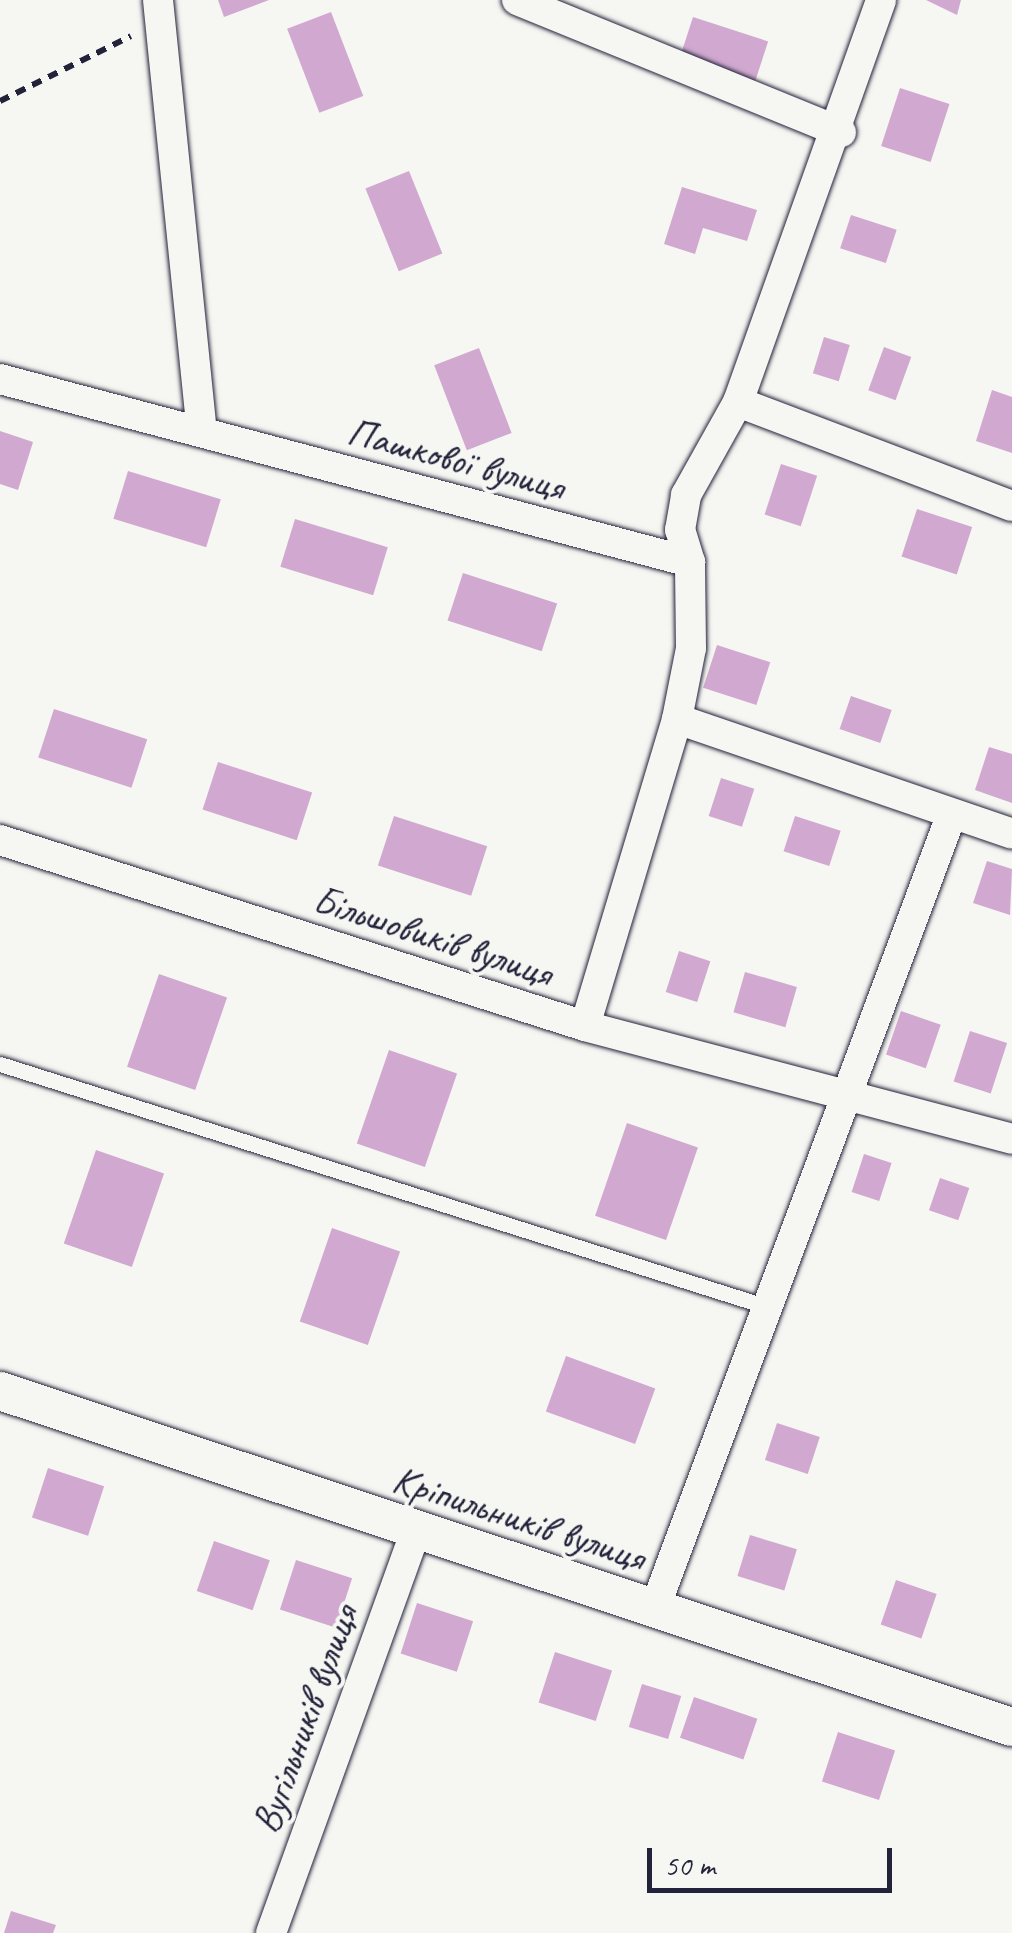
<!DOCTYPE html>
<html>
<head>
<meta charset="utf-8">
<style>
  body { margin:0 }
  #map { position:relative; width:1012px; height:1933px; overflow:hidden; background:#f6f6f2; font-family:Caveat,sans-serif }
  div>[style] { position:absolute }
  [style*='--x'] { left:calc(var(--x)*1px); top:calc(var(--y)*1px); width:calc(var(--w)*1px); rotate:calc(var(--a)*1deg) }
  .building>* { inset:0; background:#d1a9d0; transform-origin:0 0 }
  .path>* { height:6px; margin-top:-3px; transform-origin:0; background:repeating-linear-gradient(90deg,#22223b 0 10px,transparent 0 18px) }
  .roads { filter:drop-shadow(0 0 2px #22223b) drop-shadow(0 0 2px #22223b) }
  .service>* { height:15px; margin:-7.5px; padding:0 7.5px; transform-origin:7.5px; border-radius:7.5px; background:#f6f6f2 }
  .minor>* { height:30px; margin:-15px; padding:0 15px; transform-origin:15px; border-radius:15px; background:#f6f6f2 }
  .tertiary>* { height:38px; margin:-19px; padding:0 19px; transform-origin:19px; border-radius:19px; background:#f6f6f2 }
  span { translate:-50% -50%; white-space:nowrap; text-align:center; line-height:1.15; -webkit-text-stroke:8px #f6f6f2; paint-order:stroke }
  .street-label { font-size:40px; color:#22223b }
  .scale { position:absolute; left:647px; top:1848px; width:245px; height:45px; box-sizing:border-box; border:5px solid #22223b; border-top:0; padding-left:12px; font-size:30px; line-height:35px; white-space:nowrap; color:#22223b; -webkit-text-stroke:8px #f6f6f2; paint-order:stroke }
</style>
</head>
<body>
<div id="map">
  <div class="building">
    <div style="clip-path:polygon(218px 0,269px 0,224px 17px)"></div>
    <div style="clip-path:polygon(926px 0,961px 0,957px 15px)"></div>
    <div style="left:331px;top:12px;width:90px;height:47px;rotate:69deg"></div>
    <div style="left:693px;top:17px;width:79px;height:42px;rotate:18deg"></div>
    <div style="left:900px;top:88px;width:52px;height:61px;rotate:18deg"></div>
    <div style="left:409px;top:171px;width:89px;height:47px;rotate:68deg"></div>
    <div style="clip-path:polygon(682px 187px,757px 210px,747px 241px,703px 228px,695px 254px,664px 244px)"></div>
    <div style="left:851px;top:215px;width:48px;height:35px;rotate:18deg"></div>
    <div style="left:824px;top:337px;width:27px;height:38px;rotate:17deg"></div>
    <div style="left:884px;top:347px;width:29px;height:46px;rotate:20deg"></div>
    <div style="left:479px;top:348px;width:91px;height:48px;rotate:69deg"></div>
    <div style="clip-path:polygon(992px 390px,1012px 397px,1012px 453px,976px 441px)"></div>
    <div style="clip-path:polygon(0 431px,33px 442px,18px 490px,0 484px)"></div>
    <div style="left:781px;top:464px;width:38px;height:53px;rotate:18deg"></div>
    <div style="left:128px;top:471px;width:97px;height:50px;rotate:17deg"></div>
    <div style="left:917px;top:509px;width:58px;height:50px;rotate:18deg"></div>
    <div style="left:295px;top:519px;width:97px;height:50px;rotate:17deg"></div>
    <div style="left:463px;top:573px;width:99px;height:50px;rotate:18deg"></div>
    <div style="left:717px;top:645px;width:56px;height:45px;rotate:18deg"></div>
    <div style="left:851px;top:696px;width:43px;height:35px;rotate:19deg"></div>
    <div style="left:54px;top:709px;width:98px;height:51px;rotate:18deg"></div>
    <div style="clip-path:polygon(989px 747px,1012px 754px,1012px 803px,975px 790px)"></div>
    <div style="left:218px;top:762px;width:99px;height:50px;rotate:18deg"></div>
    <div style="left:721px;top:778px;width:35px;height:40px;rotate:18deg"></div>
    <div style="left:394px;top:816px;width:98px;height:52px;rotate:18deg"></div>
    <div style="left:795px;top:816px;width:48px;height:37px;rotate:18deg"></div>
    <div style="clip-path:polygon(987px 861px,1012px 869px,1010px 915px,973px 903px)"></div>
    <div style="left:679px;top:951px;width:33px;height:43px;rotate:18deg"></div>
    <div style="left:745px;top:972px;width:54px;height:42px;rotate:16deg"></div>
    <div style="left:159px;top:974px;width:72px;height:98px;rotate:19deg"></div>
    <div style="left:901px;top:1011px;width:42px;height:46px;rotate:19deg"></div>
    <div style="left:970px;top:1031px;width:39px;height:53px;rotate:18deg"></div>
    <div style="left:389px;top:1050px;width:72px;height:99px;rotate:19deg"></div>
    <div style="left:627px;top:1123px;width:75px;height:98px;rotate:19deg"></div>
    <div style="left:96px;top:1150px;width:72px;height:99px;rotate:19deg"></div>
    <div style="left:864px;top:1154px;width:29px;height:40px;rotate:18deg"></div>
    <div style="left:940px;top:1178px;width:31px;height:34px;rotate:19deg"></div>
    <div style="left:332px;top:1228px;width:72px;height:99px;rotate:19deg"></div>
    <div style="left:566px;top:1356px;width:95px;height:59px;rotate:20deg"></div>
    <div style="left:777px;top:1423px;width:45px;height:39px;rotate:18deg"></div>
    <div style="left:48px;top:1468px;width:59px;height:52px;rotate:18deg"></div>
    <div style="left:750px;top:1535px;width:49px;height:43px;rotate:17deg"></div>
    <div style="left:214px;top:1541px;width:59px;height:53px;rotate:19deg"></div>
    <div style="left:296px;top:1560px;width:59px;height:52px;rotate:18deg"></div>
    <div style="left:896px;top:1580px;width:43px;height:47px;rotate:19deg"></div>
    <div style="left:417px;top:1603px;width:59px;height:53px;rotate:18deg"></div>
    <div style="left:555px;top:1652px;width:60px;height:53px;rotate:18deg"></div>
    <div style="left:642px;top:1684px;width:41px;height:45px;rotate:17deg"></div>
    <div style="left:694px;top:1697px;width:67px;height:43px;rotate:19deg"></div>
    <div style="left:838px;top:1732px;width:60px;height:52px;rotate:18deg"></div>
    <div style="clip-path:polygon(11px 1911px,56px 1925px,53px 1933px,4px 1933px)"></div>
  </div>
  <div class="path">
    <div style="--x:0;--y:101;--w:146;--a:-26.4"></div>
  </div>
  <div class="roads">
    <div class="service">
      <div style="--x:0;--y:1064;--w:806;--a:17.56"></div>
    </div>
    <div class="minor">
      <div style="--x:158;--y:0;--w:433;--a:84.2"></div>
      <div style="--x:517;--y:0;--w:350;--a:22.2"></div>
      <div style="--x:0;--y:379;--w:714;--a:14.85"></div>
      <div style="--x:738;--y:402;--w:293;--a:20.8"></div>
      <div style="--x:677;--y:719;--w:354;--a:18.9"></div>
      <div style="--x:0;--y:840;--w:614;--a:17.64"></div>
      <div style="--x:585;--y:1026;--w:442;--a:14.8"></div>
      <div style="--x:585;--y:1026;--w:320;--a:-73.3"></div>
      <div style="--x:677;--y:719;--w:72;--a:-78.8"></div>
      <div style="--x:691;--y:648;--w:86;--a:-90.7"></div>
      <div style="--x:690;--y:562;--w:34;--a:-107"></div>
      <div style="--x:680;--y:530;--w:36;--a:-80"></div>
      <div style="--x:686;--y:495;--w:107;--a:-60.8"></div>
      <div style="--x:738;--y:402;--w:427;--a:-70.4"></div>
      <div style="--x:654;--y:1610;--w:848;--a:-69.49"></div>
      <div style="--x:271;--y:1933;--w:426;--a:-70.2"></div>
    </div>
    <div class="tertiary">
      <div style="--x:0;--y:1391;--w:1066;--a:18.37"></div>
    </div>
  </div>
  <div class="street-label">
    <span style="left:456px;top:459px;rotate:15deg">Пашкової вулиця</span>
    <span style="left:433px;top:936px;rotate:18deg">Більшовиків вулиця</span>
    <span style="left:519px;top:1518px;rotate:18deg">Кріпильників вулиця</span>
    <span style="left:305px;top:1719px;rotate:-70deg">Вугільників вулиця</span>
  </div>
  <div class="scale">50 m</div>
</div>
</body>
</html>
